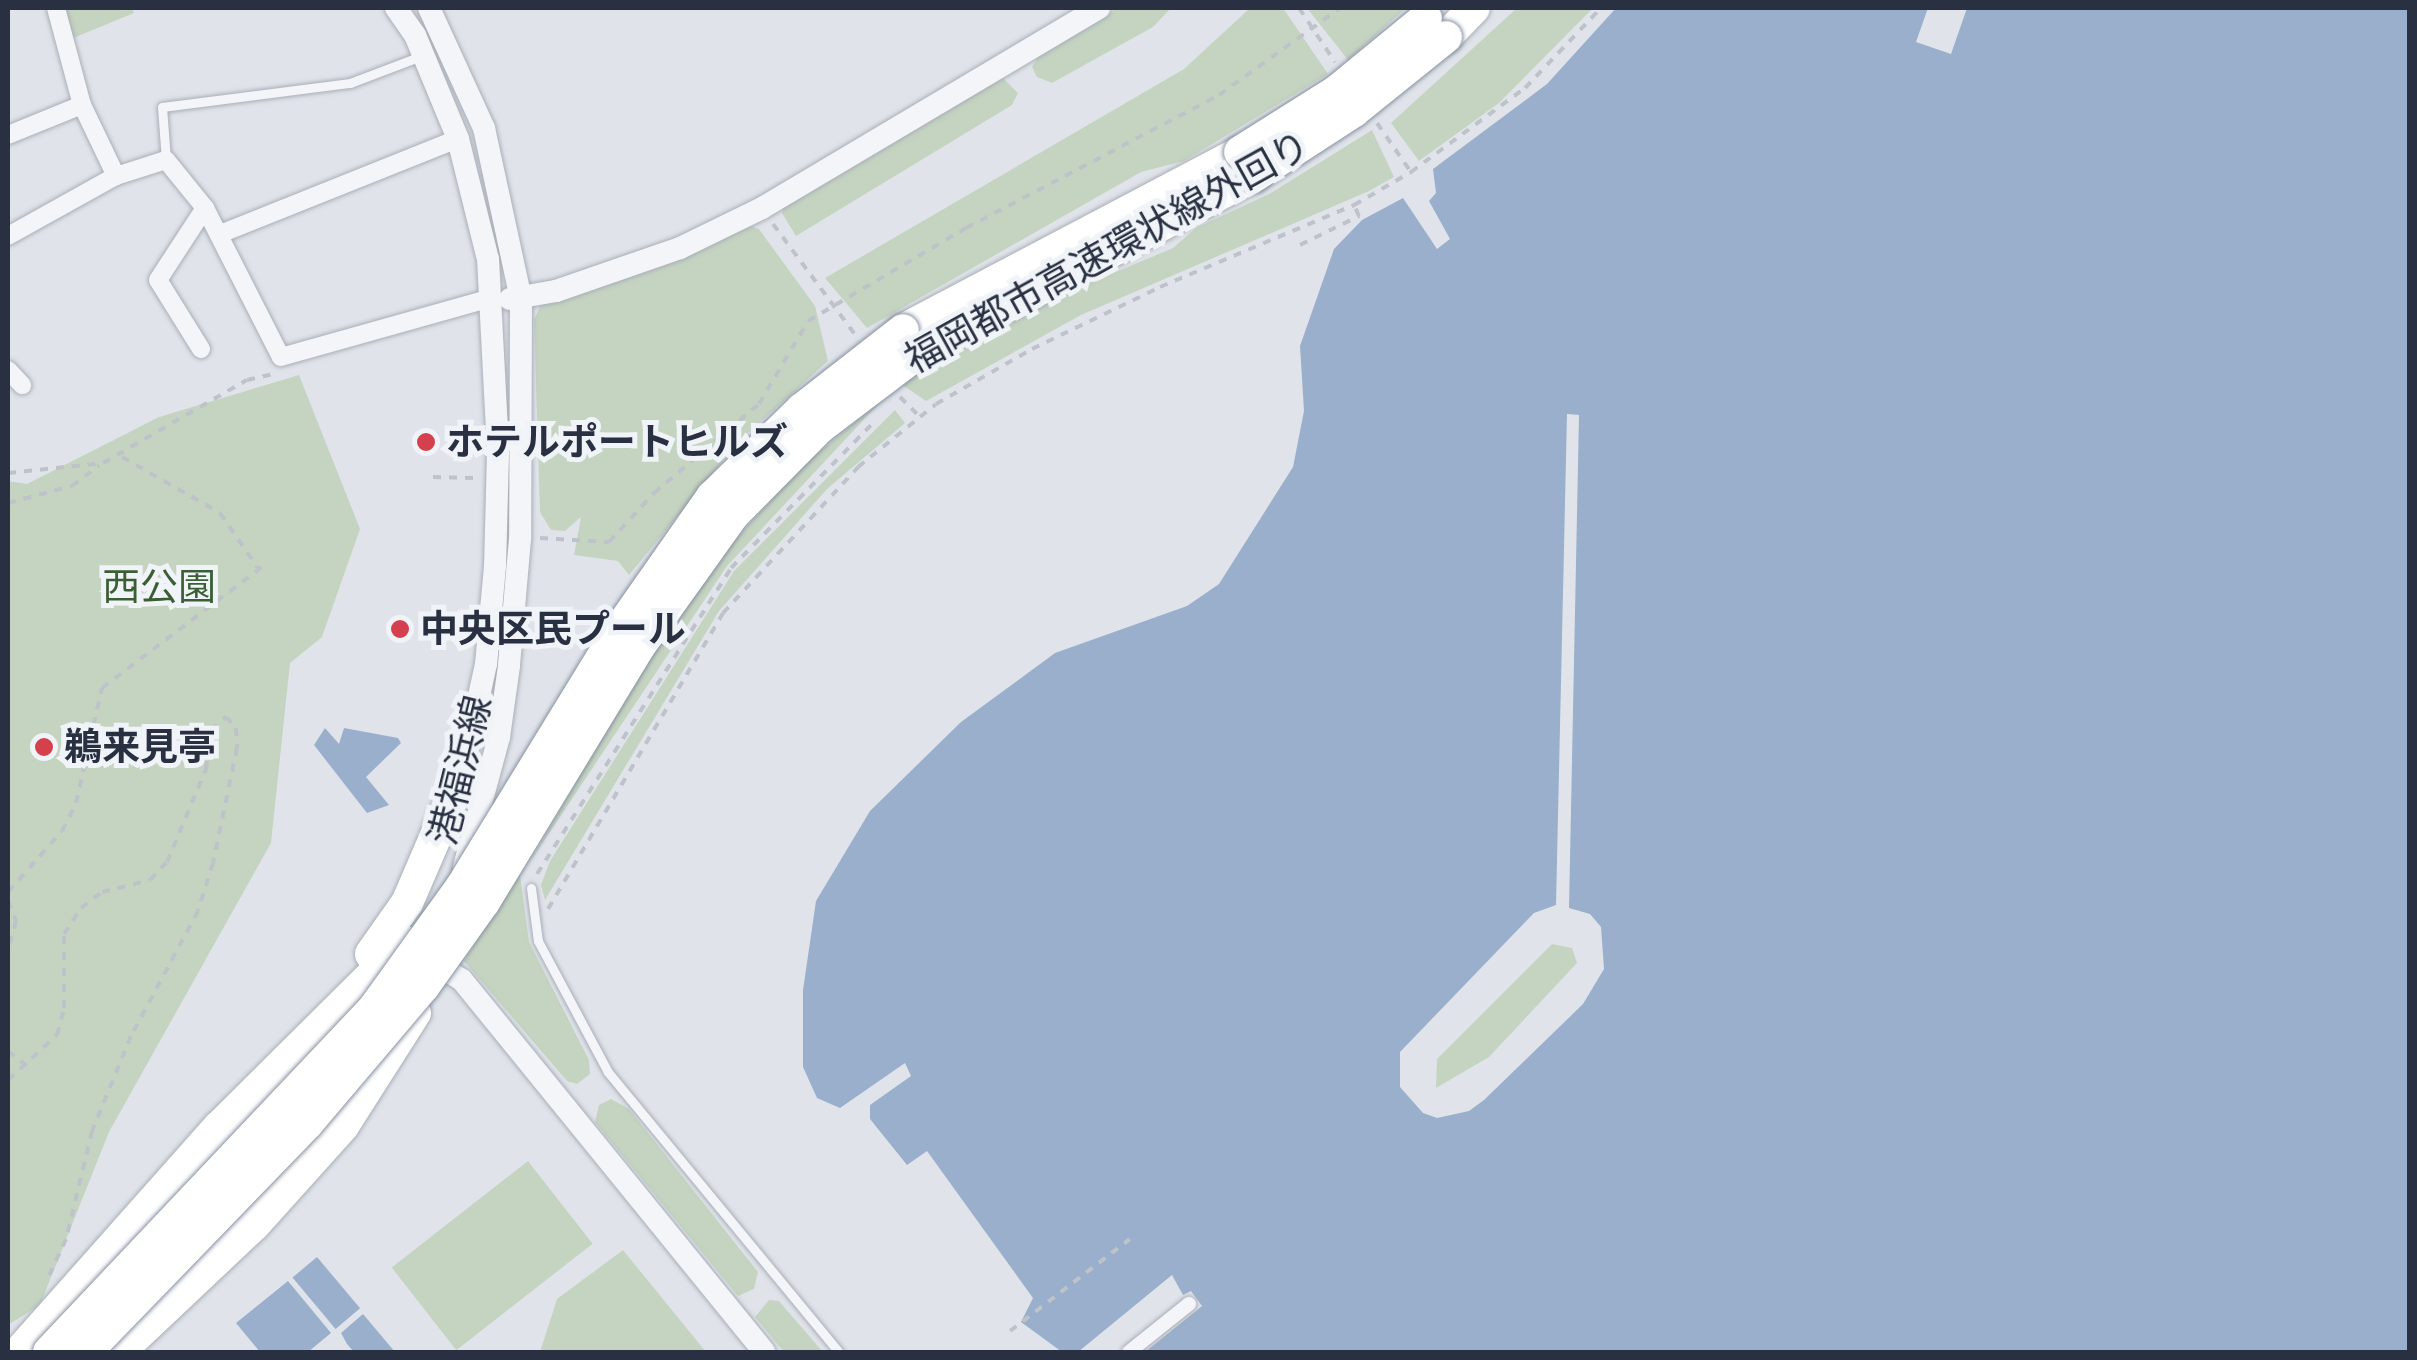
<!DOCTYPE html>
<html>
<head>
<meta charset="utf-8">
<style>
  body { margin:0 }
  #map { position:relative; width:2417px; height:1360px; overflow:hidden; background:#e0e4ea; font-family:Jost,"Noto Sans JP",sans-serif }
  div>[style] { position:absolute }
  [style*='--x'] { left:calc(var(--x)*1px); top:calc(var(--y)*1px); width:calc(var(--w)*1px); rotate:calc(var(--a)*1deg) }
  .green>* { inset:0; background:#c5d4c1; transform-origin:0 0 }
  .water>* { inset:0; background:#9aafcb; transform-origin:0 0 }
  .path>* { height:4px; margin-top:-2px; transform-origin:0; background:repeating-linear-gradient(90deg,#bec2c9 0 8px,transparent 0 16px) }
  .roads { filter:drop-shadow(0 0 2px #a9aeb8) drop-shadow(0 0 2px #a9aeb8) }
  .service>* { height:9px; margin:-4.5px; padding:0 4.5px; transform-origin:4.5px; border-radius:4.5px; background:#f3f5f8 }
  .pedestrian>* { height:14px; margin:-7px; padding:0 7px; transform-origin:7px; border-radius:7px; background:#f3f5f8 }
  .minor>* { height:18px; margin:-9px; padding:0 9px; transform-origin:9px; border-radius:9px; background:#f3f5f8 }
  .tertiary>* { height:22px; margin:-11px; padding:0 11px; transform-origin:11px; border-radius:11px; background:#f3f5f8 }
  .motorway>* { height:32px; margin:-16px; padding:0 16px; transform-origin:16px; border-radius:16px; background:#fff }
  .bridges { filter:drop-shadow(0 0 2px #8790a1) drop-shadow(0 0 2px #8790a1) }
  .motorway-bridge>* { height:32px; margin:-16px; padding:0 16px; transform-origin:16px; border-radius:16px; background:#fff }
  .dots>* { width:28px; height:28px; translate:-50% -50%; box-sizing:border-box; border:5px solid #f0f3f7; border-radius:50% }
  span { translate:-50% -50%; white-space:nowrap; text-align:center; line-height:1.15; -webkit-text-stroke:10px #f0f3f7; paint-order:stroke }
  .street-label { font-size:38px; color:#283042 }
  .poi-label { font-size:38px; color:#283042; font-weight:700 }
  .left { translate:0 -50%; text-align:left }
  .park-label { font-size:38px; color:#3a5f35 }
  .frame { position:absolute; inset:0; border:10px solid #283042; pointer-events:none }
</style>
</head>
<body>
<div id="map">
  <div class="green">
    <div style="clip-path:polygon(62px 8px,132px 8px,134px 13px,66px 41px)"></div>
    <div style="clip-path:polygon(1118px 8px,1171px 8px,1153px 27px,1052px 83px,1037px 77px,1032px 67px,1040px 54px)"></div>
    <div style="clip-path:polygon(1250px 8px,1283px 8px,1328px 74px,1184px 161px,1141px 172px,867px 328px,825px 278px,1184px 69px)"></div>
    <div style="clip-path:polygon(1307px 8px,1406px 8px,1348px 60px)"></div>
    <div style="clip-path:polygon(1517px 8px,1593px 8px,1499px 103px,1419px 161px,1391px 123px)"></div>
    <div style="clip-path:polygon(1003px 78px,1018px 93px,1012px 105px,796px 236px,782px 213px,784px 203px)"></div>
    <div style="clip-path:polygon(1372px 130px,1394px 177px,1369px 191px,1081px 315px,926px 401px,901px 384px,1042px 303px,1173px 248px,1196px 228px,1269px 194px)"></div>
    <div style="clip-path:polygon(747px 225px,759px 229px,815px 306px,828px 361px,739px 441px,629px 575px,618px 561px,574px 555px,581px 517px,565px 531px,551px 530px,540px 512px,534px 320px,540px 306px)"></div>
    <div style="clip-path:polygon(299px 375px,360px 529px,322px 637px,290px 663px,271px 843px,109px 1132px,40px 1305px,8px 1325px,8px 481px,27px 484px,159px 417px)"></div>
    <div style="clip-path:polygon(884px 398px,727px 566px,528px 865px,643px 667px,717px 560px,800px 468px)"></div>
    <div style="clip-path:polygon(895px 410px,905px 423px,827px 489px,719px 611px,545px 900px,541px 885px,550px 861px,734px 571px)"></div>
    <div style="clip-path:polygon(520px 875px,529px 942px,589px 1060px,590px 1074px,577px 1084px,567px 1081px,464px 961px)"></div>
    <div style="clip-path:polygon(1552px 944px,1572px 948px,1577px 963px,1489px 1057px,1436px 1088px,1437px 1059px)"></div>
    <div style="clip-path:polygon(611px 1099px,629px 1109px,758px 1272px,754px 1289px,738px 1296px,595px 1122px,599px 1105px)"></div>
    <div style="left:528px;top:1161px;width:105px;height:173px;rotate:52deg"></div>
    <div style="clip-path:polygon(623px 1250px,706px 1352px,540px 1352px,557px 1299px)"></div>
    <div style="clip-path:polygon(769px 1300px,779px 1301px,823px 1352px,784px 1352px,755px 1317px)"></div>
  </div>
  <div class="water">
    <div style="clip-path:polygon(evenodd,1616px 8px,1928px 8px,1916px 42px,1951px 54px,1967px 8px,2409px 8px,2409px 1352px,1145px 1352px,1202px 1306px,1191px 1291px,1183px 1295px,1172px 1275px,1078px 1352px,1062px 1352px,1021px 1322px,1033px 1298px,927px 1151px,907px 1165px,870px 1119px,870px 1105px,911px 1076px,905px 1063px,840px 1108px,817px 1098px,803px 1067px,803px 990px,816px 901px,870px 811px,961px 722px,1055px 653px,1187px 606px,1219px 584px,1293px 467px,1304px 411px,1300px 346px,1334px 249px,1362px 220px,1403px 198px,1437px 249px,1450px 239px,1429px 201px,1436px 193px,1433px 169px,1547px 84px,1616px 8px,1567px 414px,1579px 415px,1569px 908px,1590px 914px,1601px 927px,1604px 969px,1583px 1004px,1484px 1100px,1469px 1111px,1437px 1118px,1423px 1113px,1400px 1087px,1400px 1052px,1534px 913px,1556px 905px,1567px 414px)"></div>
    <div style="clip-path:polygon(325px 728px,339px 744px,344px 728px,398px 738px,401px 743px,366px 777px,389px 805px,367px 813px,314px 745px)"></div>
    <div style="left:317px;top:1257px;width:67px;height:32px;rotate:50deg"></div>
    <div style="clip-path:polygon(288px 1281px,331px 1333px,308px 1352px,260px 1352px,236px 1323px)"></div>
    <div style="clip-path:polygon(363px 1314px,395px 1352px,354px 1352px,347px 1344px,341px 1333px)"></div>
  </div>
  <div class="path">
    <div style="--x:1299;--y:8;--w:65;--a:56.3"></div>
    <div style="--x:1377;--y:123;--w:60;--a:55.2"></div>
    <div style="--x:773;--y:224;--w:141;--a:53.4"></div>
    <div style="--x:1300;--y:245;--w:66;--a:-26.2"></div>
    <div style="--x:1359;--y:216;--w:12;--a:-114"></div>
    <div style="--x:900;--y:397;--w:25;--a:45"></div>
    <div style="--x:122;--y:457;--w:113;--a:29.7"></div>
    <div style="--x:220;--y:513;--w:67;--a:55.4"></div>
    <div style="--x:8;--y:473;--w:96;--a:-6"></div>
    <div style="--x:103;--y:463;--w:166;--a:-30"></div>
    <div style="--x:247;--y:380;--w:28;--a:-13"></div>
    <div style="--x:433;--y:477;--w:41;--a:1.4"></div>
    <div style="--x:8;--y:503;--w:66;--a:-14.9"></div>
    <div style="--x:72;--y:486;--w:34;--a:-37"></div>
    <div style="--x:540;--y:538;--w:69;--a:3.3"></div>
    <div style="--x:609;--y:542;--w:67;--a:-47.4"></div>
    <div style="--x:654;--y:493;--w:138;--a:-40.3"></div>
    <div style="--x:759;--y:404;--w:96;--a:-59.4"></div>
    <div style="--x:808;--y:321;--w:183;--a:-30.5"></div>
    <div style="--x:966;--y:228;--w:286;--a:-27.7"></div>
    <div style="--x:1219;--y:95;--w:149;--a:-35.7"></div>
    <div style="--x:537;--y:874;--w:362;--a:-57.6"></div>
    <div style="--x:731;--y:568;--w:207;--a:-45.6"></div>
    <div style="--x:8;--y:892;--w:81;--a:-48.5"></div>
    <div style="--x:62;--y:831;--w:31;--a:-63"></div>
    <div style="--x:76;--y:803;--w:118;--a:-77.3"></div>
    <div style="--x:102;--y:688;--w:206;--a:-37.1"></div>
    <div style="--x:8;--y:901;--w:22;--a:68"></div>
    <div style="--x:16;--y:921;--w:30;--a:105"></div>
    <div style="--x:548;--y:909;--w:344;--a:-59.4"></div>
    <div style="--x:723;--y:613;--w:199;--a:-47.2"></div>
    <div style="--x:858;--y:467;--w:100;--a:-38.9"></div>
    <div style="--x:936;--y:404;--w:111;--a:-29.8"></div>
    <div style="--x:1032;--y:349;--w:142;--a:-25.8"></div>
    <div style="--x:1160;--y:287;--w:211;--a:-22.9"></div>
    <div style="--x:1354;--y:205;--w:66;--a:-30.1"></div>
    <div style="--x:1411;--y:172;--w:142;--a:-36.4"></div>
    <div style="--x:1525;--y:88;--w:110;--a:-46.5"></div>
    <div style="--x:8;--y:958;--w:35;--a:90"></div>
    <div style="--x:8;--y:1051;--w:24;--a:38"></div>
    <div style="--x:8;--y:1080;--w:67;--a:-42.6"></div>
    <div style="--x:57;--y:1035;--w:28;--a:-75"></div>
    <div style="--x:64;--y:1008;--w:74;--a:-90"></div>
    <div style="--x:64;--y:934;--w:31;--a:-57"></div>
    <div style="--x:81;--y:908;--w:26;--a:-37"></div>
    <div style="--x:102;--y:892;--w:49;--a:-14"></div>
    <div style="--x:150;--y:880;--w:25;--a:-47"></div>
    <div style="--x:167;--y:862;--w:101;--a:-67.2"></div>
    <div style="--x:206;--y:769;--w:39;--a:-83"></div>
    <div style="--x:211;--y:730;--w:20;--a:-41"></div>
    <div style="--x:226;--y:717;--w:15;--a:48"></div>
    <div style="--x:236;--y:728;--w:20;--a:87"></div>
    <div style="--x:237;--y:748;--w:117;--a:101.8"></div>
    <div style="--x:213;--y:863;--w:50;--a:107.4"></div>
    <div style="--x:198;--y:911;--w:142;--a:118.2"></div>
    <div style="--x:131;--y:1036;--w:103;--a:112.3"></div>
    <div style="--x:92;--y:1131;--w:111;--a:103.5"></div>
    <div style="--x:66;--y:1239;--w:43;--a:114.8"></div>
    <div style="--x:1010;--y:1331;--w:151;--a:-37.5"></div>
  </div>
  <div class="roads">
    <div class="service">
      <div style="--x:166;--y:160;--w:53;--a:-94.3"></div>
      <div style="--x:162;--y:107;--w:190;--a:-7.3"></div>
      <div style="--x:350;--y:83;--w:76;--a:-20.8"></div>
      <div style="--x:531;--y:888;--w:53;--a:82.5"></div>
      <div style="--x:538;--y:941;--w:149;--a:61.9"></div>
      <div style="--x:608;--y:1072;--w:363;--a:50.5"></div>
    </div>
    <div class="pedestrian">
      <div style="--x:1129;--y:1352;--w:77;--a:-38.7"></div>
    </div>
    <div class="minor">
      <div style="--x:56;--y:8;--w:100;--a:75"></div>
      <div style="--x:82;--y:105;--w:79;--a:64.4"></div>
      <div style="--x:8;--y:135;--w:80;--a:-22.1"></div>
      <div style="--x:220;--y:234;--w:256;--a:-21.8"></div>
      <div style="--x:8;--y:236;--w:124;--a:-29.1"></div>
      <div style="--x:116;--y:176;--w:52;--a:-17.7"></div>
      <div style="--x:166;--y:160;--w:62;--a:50.9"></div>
      <div style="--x:205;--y:208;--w:167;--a:63"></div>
      <div style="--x:281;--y:357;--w:218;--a:-15.7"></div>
      <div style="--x:201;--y:349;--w:81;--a:-121.9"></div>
      <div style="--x:158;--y:280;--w:86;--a:-56.9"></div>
      <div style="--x:8;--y:370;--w:21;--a:47"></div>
    </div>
    <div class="tertiary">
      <div style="--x:396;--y:8;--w:33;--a:55"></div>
      <div style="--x:415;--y:35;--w:113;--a:67.5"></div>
      <div style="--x:458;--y:139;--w:124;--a:76"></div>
      <div style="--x:488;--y:259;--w:194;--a:87"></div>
      <div style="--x:498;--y:453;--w:113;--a:91.5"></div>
      <div style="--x:495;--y:566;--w:98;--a:95.2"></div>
      <div style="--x:486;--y:664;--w:126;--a:102.4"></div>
      <div style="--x:429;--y:8;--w:132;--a:65.4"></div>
      <div style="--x:484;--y:128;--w:175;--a:77.8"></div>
      <div style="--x:521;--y:299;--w:240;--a:90.2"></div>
      <div style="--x:520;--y:539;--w:127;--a:95"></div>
      <div style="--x:509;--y:666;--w:72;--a:98"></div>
      <div style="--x:499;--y:737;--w:135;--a:105.1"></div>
      <div style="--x:510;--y:299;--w:47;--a:-9.9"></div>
      <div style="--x:556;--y:291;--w:131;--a:-19.1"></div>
      <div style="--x:680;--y:248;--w:91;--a:-26"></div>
      <div style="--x:762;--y:208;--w:392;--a:-30.7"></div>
      <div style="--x:426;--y:958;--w:42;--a:31.4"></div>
      <div style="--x:462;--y:980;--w:479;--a:50.9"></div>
    </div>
    <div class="motorway">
      <div style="--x:1446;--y:37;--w:40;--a:-46"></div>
      <div style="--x:903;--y:330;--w:381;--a:-27.8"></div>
      <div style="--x:918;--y:353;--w:380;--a:-27.8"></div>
      <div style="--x:371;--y:954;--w:62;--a:-54.8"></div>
      <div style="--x:407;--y:903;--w:142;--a:-66.7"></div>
      <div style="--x:19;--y:1352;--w:302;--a:-48.4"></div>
      <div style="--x:220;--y:1126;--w:261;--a:-44.8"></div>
      <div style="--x:119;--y:1352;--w:185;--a:-43.3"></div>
      <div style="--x:254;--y:1225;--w:133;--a:-48"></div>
      <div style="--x:343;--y:1126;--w:134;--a:-57.5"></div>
    </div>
  </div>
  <div class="bridges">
    <div class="motorway-bridge">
      <div style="--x:1240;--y:152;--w:115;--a:-32.2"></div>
      <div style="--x:1337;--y:91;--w:115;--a:-39.4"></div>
      <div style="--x:1254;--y:176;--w:119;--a:-33"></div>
      <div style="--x:1354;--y:111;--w:118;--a:-38.8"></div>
      <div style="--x:49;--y:1352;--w:473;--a:-46.6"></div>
      <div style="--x:374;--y:1008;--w:150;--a:-54.2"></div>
      <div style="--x:462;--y:886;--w:299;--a:-58.5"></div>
      <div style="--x:618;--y:631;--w:164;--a:-55"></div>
      <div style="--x:712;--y:497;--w:126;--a:-44.4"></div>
      <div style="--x:802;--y:409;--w:128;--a:-38"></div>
      <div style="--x:86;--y:1352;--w:318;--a:-45.9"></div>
      <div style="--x:307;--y:1124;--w:181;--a:-49.7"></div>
      <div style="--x:424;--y:986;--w:103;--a:-54.5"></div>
      <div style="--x:484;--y:902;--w:302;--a:-58.7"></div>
      <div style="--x:641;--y:644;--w:158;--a:-54.5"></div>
      <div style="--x:733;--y:515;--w:122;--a:-45.3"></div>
      <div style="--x:819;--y:428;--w:124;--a:-37.1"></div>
    </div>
  </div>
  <div class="dots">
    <div style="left:426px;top:442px;background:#d4404d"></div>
    <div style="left:400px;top:629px;background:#d4404d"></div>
    <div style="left:44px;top:747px;background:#d4404d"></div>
  </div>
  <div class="street-label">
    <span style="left:1107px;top:252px;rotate:-29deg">福岡都市高速環状線外回り</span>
    <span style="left:460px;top:770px;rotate:-76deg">港福浜線</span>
  </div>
  <div class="poi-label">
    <span class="left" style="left:446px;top:442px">ホテルポートヒルズ</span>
    <span class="left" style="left:420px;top:629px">中央区民プール</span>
    <span class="left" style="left:64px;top:747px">鵜来見亭</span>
  </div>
  <div class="park-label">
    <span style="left:159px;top:587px">西公園</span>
  </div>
  <div class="frame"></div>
</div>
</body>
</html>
